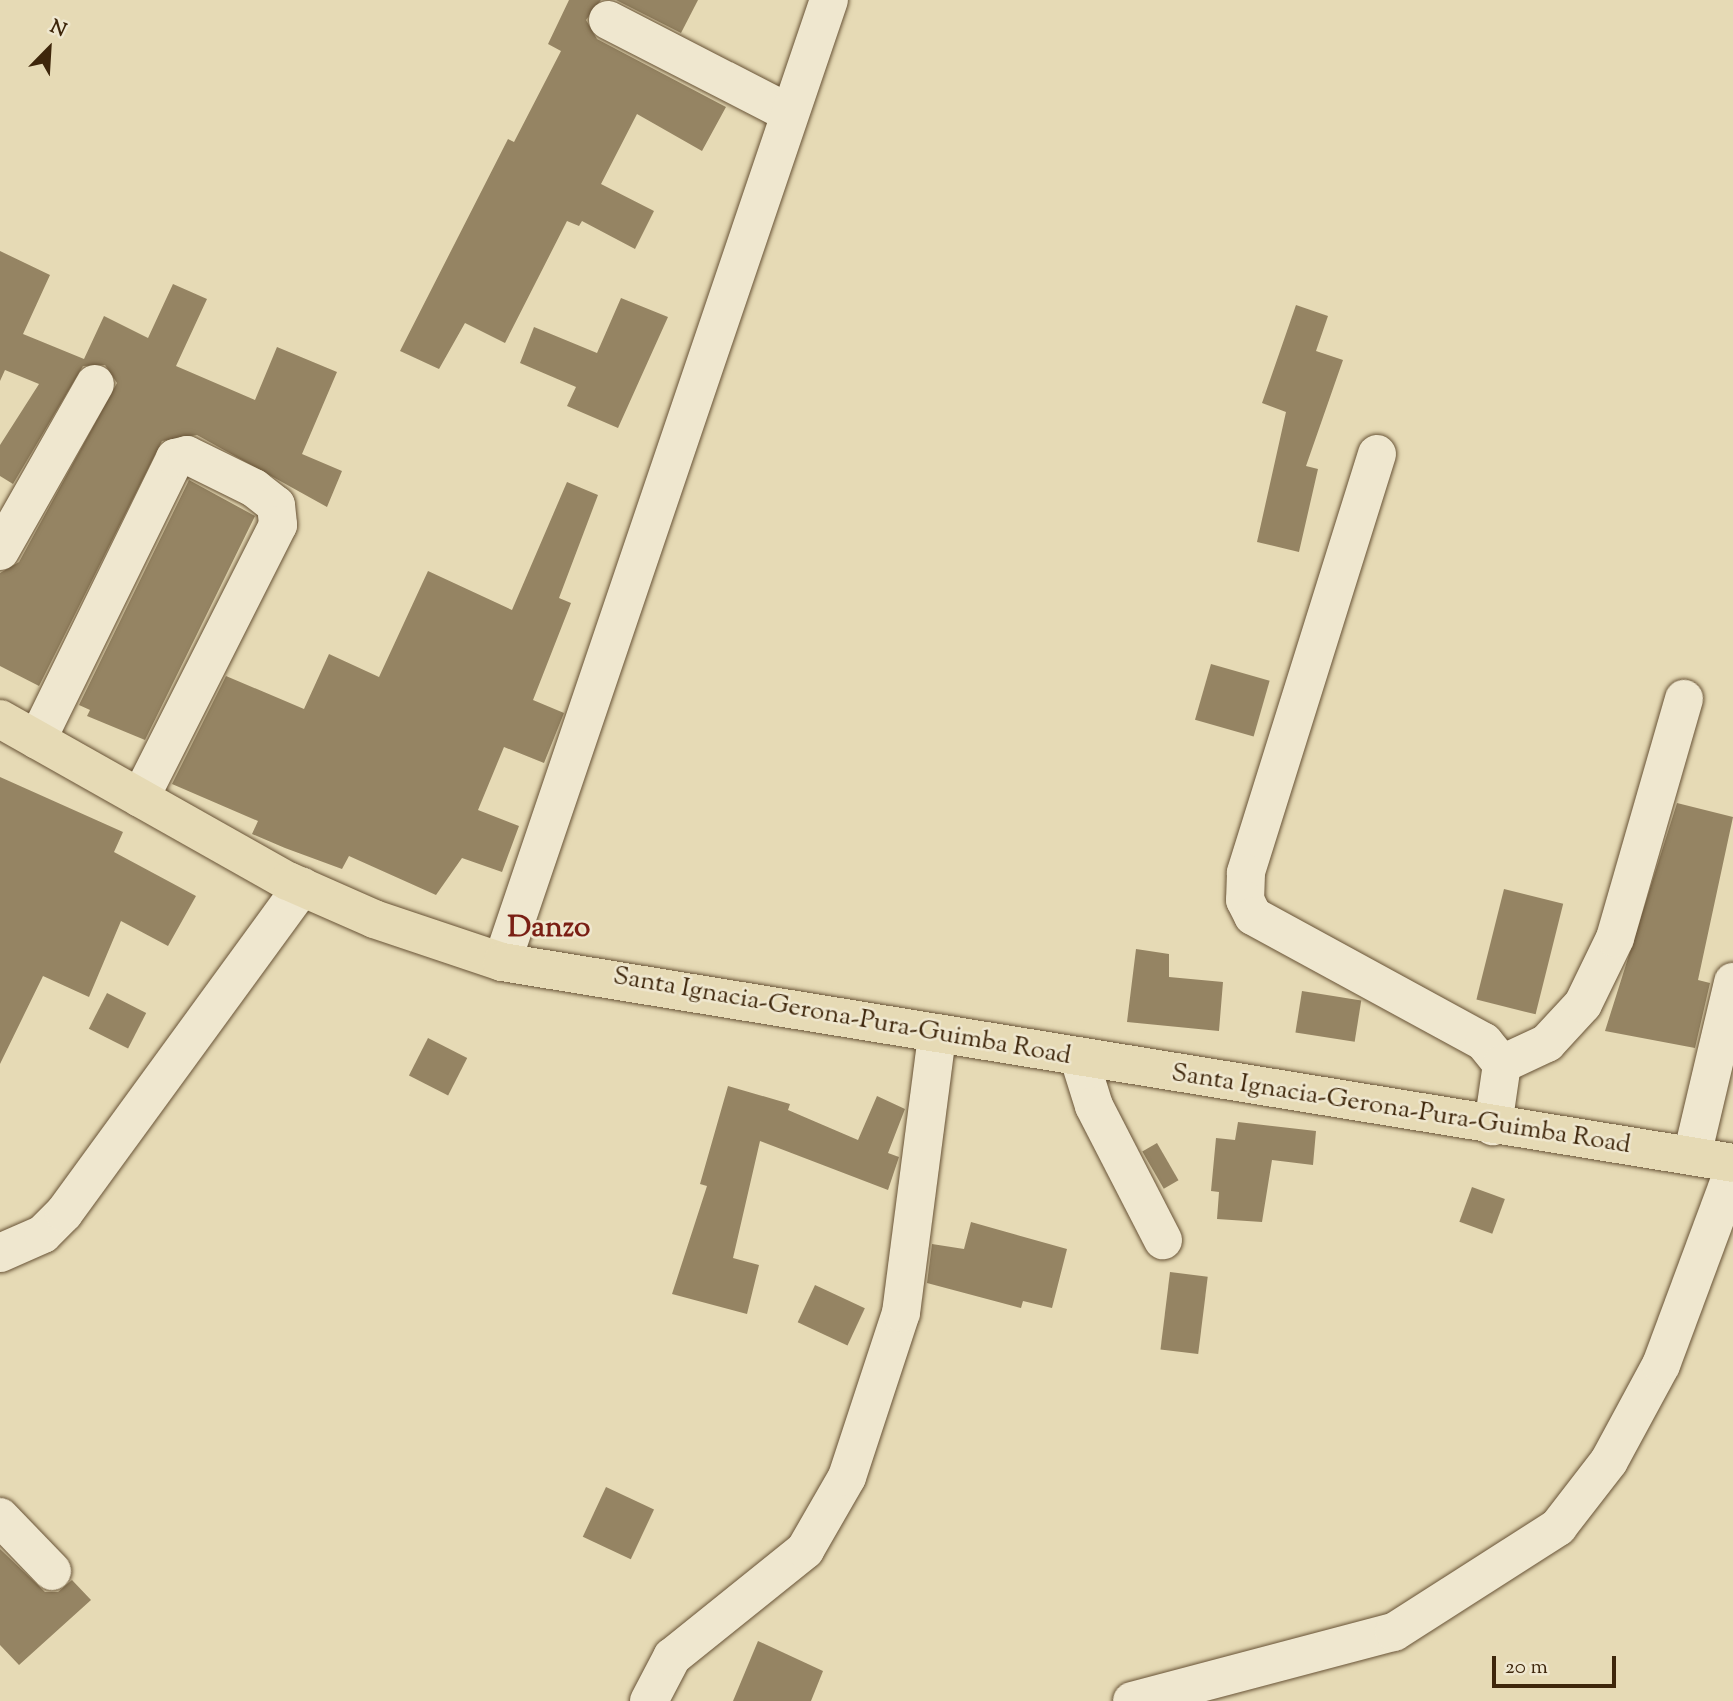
<!DOCTYPE html>
<html>
<head>
<meta charset="utf-8">
<style>
  body { margin:0 }
  #map { position:relative; width:1733px; height:1701px; overflow:hidden; background:#e6dab5; font-family:"Sorts Mill Goudy",serif }
  div>[style] { position:absolute }
  [style*='--x'] { left:calc(var(--x)*1px); top:calc(var(--y)*1px); width:calc(var(--w)*1px); rotate:calc(var(--a)*1deg) }
  .building>* { inset:0; background:#958463; transform-origin:0 0 }
  .roads { filter:drop-shadow(0 0 2px #685336) drop-shadow(0 0 2px #685336) }
  .minor>* { height:38px; margin:-19px; padding:0 19px; transform-origin:19px; border-radius:19px; background:#efe7cf }
  .major>* { height:38px; margin:-19px; padding:0 19px; transform-origin:19px; border-radius:19px; background:#e6dab5 }
  span { translate:-50% -50%; white-space:nowrap; text-align:center; line-height:1.15; -webkit-text-stroke:5px #efe7cf; paint-order:stroke }
  .street-label { font-size:26px; color:#3e260b }
  .quarter-label { font-size:30px; color:#7a1f14; font-weight:700 }
  .north { position:absolute; left:14px; top:14px; width:70px; height:70px; -webkit-text-stroke:5px #efe7cf; paint-order:stroke; rotate:24deg; font-size:19px; font-weight:700; line-height:28px; text-align:center; color:#3e260b }
  .north::after { content:''; display:block; margin:auto; width:24px; height:32px; background:#3e260b; clip-path:polygon(50% 0,100% 100%,50% 72%,0 100%) }
  .scale { position:absolute; left:1492px; top:1656px; width:124px; height:32px; box-sizing:border-box; border:4px solid #3e260b; border-top:0; padding-left:9px; font-size:21px; line-height:24px; white-space:nowrap; color:#3e260b; -webkit-text-stroke:5px #efe7cf; paint-order:stroke }
</style>
</head>
<body>
<div id="map">
  <div class="building">
    <div style="clip-path:polygon(569px 0,601px 0,586px 20px,597px 39px,726px 107px,702px 151px,637px 114px,601px 184px,654px 211px,635px 249px,582px 221px,579px 226px,567px 221px,505px 343px,465px 323px,439px 369px,400px 351px,508px 139px,514px 142px,561px 51px,548px 44px)"></div>
    <div style="clip-path:polygon(616px 0,698px 0,681px 33px)"></div>
    <div style="clip-path:polygon(0 251px,50px 275px,23px 334px,84px 359px,104px 316px,148px 338px,173px 284px,207px 299px,176px 366px,255px 400px,277px 347px,337px 372px,302px 454px,342px 471px,327px 507px,197px 435px,162px 441px,39px 686px,0 666px,0 573px,19px 562px,117px 383px,105px 365px,83px 366px,13px 484px,0 476px,0 445px,39px 384px,5px 370px,0 381px)"></div>
    <div style="clip-path:polygon(621px 298px,668px 317px,618px 428px,567px 406px,576px 387px,520px 363px,534px 327px,597px 353px)"></div>
    <div style="clip-path:polygon(1296px 305px,1328px 316px,1316px 351px,1343px 360px,1306px 466px,1318px 469px,1299px 552px,1257px 542px,1286px 412px,1262px 403px)"></div>
    <div style="clip-path:polygon(189px 480px,255px 516px,145px 740px,87px 716px,90px 710px,79px 705px)"></div>
    <div style="clip-path:polygon(567px 482px,598px 495px,559px 598px,571px 603px,533px 700px,564px 713px,544px 763px,504px 747px,478px 810px,519px 826px,502px 872px,462px 858px,436px 895px,349px 856px,342px 869px,285px 848px,252px 834px,258px 821px,172px 784px,226px 676px,304px 709px,329px 654px,379px 677px,428px 571px,512px 610px)"></div>
    <div style="left:1211px;top:664px;width:61px;height:58px;rotate:16deg"></div>
    <div style="clip-path:polygon(0 777px,123px 832px,114px 852px,196px 896px,168px 946px,121px 921px,89px 997px,43px 976px,0 1064px)"></div>
    <div style="clip-path:polygon(1677px 803px,1733px 817px,1698px 980px,1710px 983px,1695px 1048px,1605px 1031px)"></div>
    <div style="left:1504px;top:889px;width:61px;height:114px;rotate:14deg"></div>
    <div style="clip-path:polygon(1136px 949px,1169px 954px,1169px 977px,1223px 982px,1219px 1031px,1127px 1022px)"></div>
    <div style="left:1302px;top:991px;width:60px;height:42px;rotate:9deg"></div>
    <div style="left:107px;top:993px;width:44px;height:40px;rotate:27deg"></div>
    <div style="left:428px;top:1038px;width:44px;height:42px;rotate:27deg"></div>
    <div style="clip-path:polygon(728px 1086px,790px 1104px,788px 1110px,858px 1140px,877px 1096px,905px 1109px,888px 1153px,899px 1157px,888px 1190px,760px 1141px,733px 1258px,759px 1265px,747px 1314px,672px 1294px,707px 1186px,700px 1184px)"></div>
    <div style="clip-path:polygon(1238px 1122px,1316px 1131px,1313px 1165px,1272px 1160px,1262px 1222px,1217px 1219px,1219px 1192px,1211px 1191px,1216px 1138px,1235px 1140px)"></div>
    <div style="left:1157px;top:1143px;width:43px;height:17px;rotate:60deg"></div>
    <div style="left:1472px;top:1187px;width:35px;height:37px;rotate:20deg"></div>
    <div style="clip-path:polygon(971px 1222px,1067px 1249px,1052px 1308px,1023px 1301px,1021px 1308px,927px 1283px,932px 1244px,964px 1249px)"></div>
    <div style="left:1170px;top:1272px;width:38px;height:78px;rotate:7deg"></div>
    <div style="left:815px;top:1285px;width:55px;height:41px;rotate:25deg"></div>
    <div style="left:606px;top:1487px;width:53px;height:55px;rotate:25deg"></div>
    <div style="clip-path:polygon(0 1549px,45px 1592px,58px 1592px,72px 1580px,91px 1600px,19px 1665px,0 1645px)"></div>
    <div style="clip-path:polygon(758px 1641px,823px 1671px,811px 1701px,733px 1701px)"></div>
  </div>
  <div class="roads">
    <div class="minor">
      <div style="--x:608;--y:20;--w:201;--a:27.2"></div>
      <div style="--x:1377;--y:454;--w:439;--a:107.4"></div>
      <div style="--x:1246;--y:873;--w:27;--a:92"></div>
      <div style="--x:1245;--y:900;--w:18;--a:63"></div>
      <div style="--x:1253;--y:916;--w:263;--a:28.6"></div>
      <div style="--x:1484;--y:1042;--w:28;--a:51"></div>
      <div style="--x:1502;--y:1064;--w:63;--a:98.3"></div>
      <div style="--x:0;--y:551;--w:192;--a:-60.4"></div>
      <div style="--x:37;--y:740;--w:314;--a:-63.9"></div>
      <div style="--x:175;--y:458;--w:12;--a:-14"></div>
      <div style="--x:187;--y:455;--w:75;--a:26.2"></div>
      <div style="--x:254;--y:488;--w:28;--a:38"></div>
      <div style="--x:276;--y:505;--w:20;--a:84"></div>
      <div style="--x:278;--y:525;--w:306;--a:116.8"></div>
      <div style="--x:502;--y:962;--w:1016;--a:-71.23"></div>
      <div style="--x:1079;--y:1058;--w:50;--a:72.6"></div>
      <div style="--x:1094;--y:1106;--w:151;--a:62.8"></div>
      <div style="--x:1502;--y:1064;--w:50;--a:-25"></div>
      <div style="--x:1547;--y:1043;--w:53;--a:-47.3"></div>
      <div style="--x:1583;--y:1004;--w:73;--a:-64.1"></div>
      <div style="--x:1615;--y:938;--w:249;--a:-73.9"></div>
      <div style="--x:1692;--y:1156;--w:179;--a:-76.7"></div>
      <div style="--x:0;--y:1253;--w:47;--a:-23.8"></div>
      <div style="--x:43;--y:1234;--w:30;--a:-45"></div>
      <div style="--x:64;--y:1213;--w:404;--a:-53.9"></div>
      <div style="--x:0;--y:1517;--w:75;--a:46.1"></div>
      <div style="--x:649;--y:1701;--w:50;--a:-62.4"></div>
      <div style="--x:672;--y:1657;--w:171;--a:-38.8"></div>
      <div style="--x:805;--y:1550;--w:84;--a:-60.1"></div>
      <div style="--x:847;--y:1477;--w:173;--a:-71.8"></div>
      <div style="--x:901;--y:1313;--w:281;--a:-82.6"></div>
      <div style="--x:1132;--y:1701;--w:271;--a:-14.8"></div>
      <div style="--x:1394;--y:1632;--w:195;--a:-32.6"></div>
      <div style="--x:1558;--y:1527;--w:83;--a:-52.3"></div>
      <div style="--x:1609;--y:1461;--w:109;--a:-61.6"></div>
      <div style="--x:1661;--y:1365;--w:207;--a:-69.6"></div>
    </div>
    <div class="major">
      <div style="--x:0;--y:719;--w:330;--a:29.4"></div>
      <div style="--x:288;--y:881;--w:94;--a:23.8"></div>
      <div style="--x:374;--y:919;--w:135;--a:18.6"></div>
      <div style="--x:502;--y:962;--w:1247;--a:9.27"></div>
    </div>
  </div>
  <div class="street-label">
    <span style="left:842px;top:1017px;rotate:10deg">Santa Ignacia-Gerona-Pura-Guimba Road</span>
    <span style="left:1401px;top:1110px;rotate:9deg">Santa Ignacia-Gerona-Pura-Guimba Road</span>
  </div>
  <div class="quarter-label">
    <span style="left:549px;top:929px">Danzo</span>
  </div>
  <div class="north">N</div>
  <div class="scale">20 m</div>
</div>
</body>
</html>
